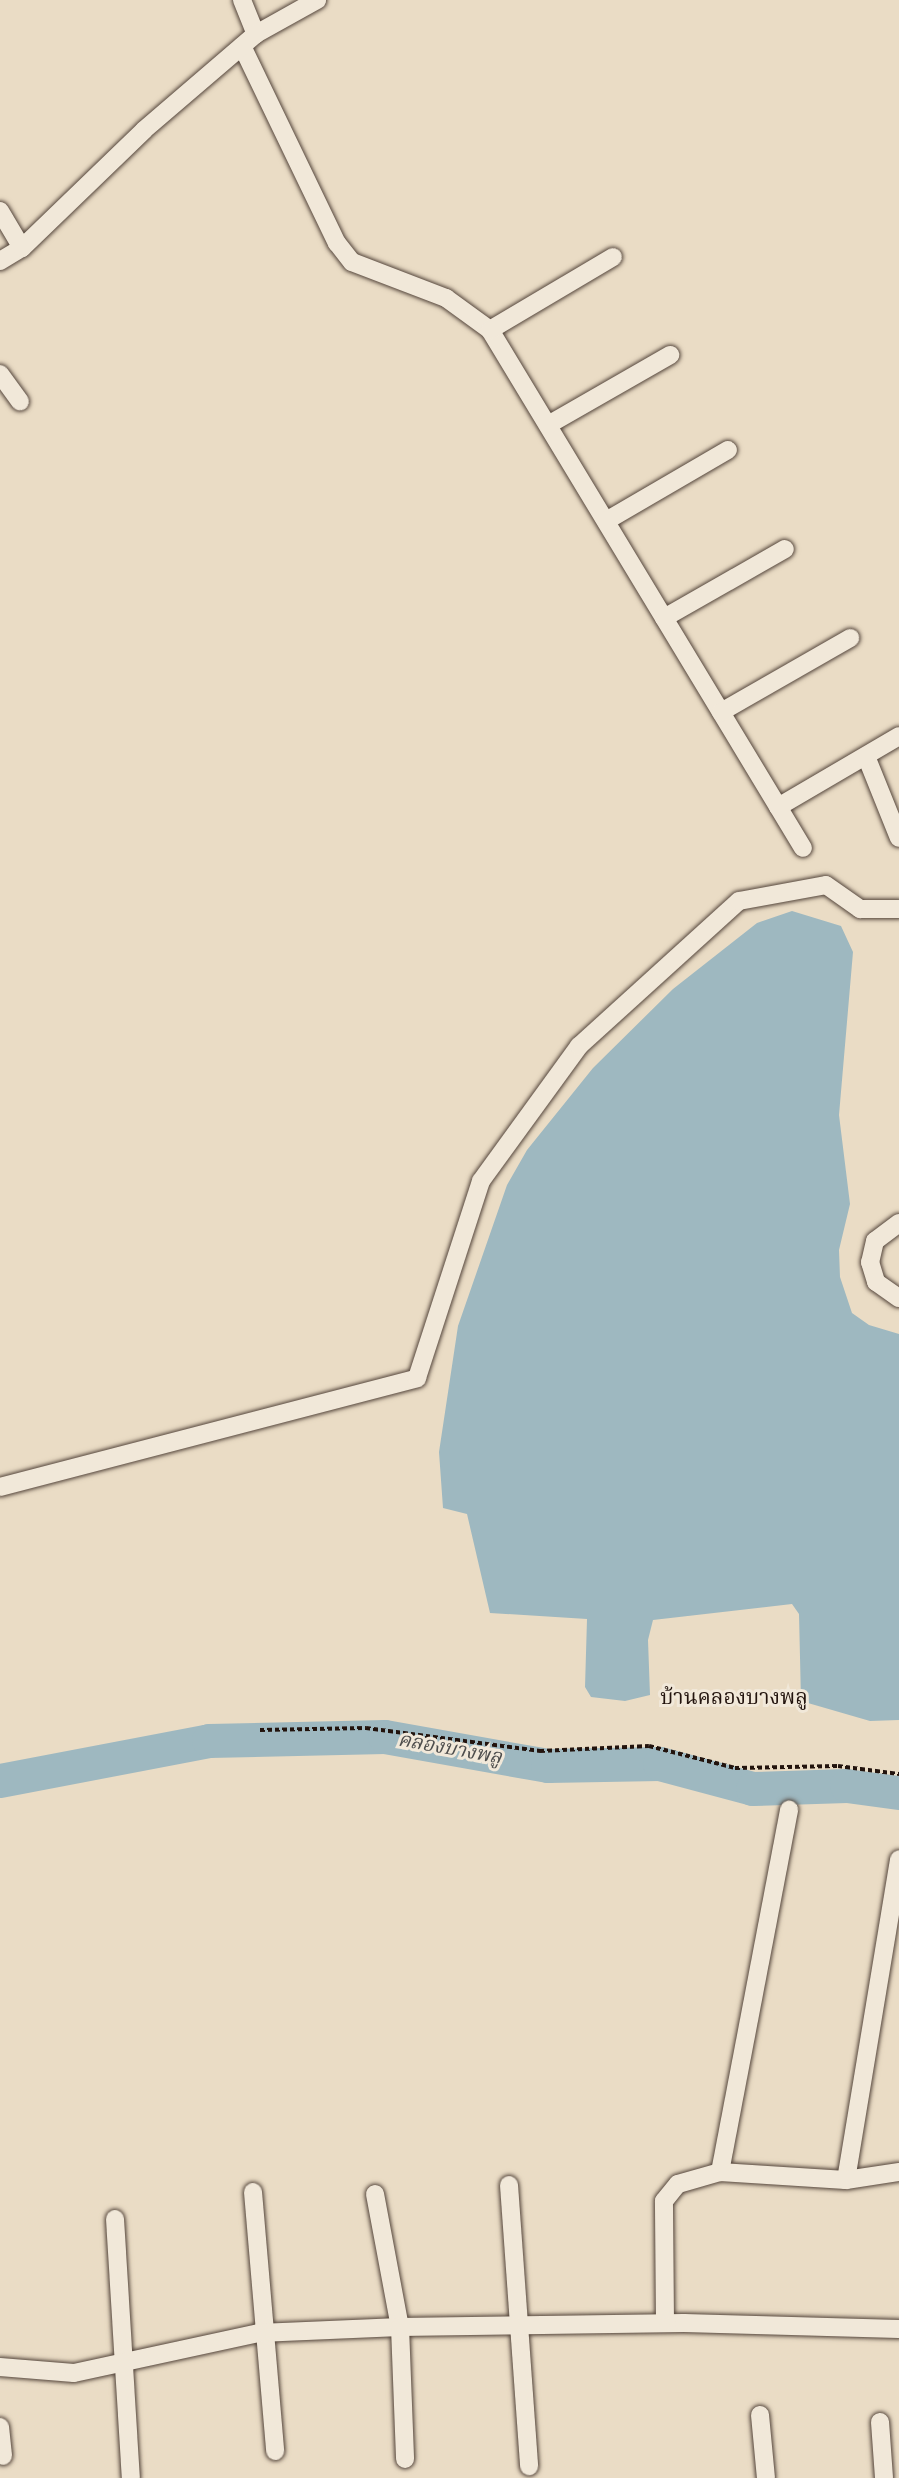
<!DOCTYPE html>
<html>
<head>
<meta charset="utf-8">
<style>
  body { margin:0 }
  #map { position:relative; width:899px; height:2478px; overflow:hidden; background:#eadcc5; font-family:"Libre Caslon Text","Noto Serif Thai",serif }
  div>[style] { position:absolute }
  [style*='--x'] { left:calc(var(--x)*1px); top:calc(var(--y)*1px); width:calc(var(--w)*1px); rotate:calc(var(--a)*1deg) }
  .water>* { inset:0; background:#9eb8c0 }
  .river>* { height:34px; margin:-17px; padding:0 17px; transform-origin:17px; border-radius:17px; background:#9eb8c0 }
  .path>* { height:4px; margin-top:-2px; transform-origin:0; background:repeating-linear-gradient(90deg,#22130d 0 4.5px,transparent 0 7.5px) }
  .roads { filter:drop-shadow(0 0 2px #54453b) drop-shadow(0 0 2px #54453b) }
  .street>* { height:18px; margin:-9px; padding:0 9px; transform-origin:9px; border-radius:9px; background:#f1e8d9 }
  span { translate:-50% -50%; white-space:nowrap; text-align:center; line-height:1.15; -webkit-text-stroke:6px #f1e8d9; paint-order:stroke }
  .water-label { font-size:20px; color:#4d4d4c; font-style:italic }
  .quarter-label { font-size:21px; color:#22130d }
</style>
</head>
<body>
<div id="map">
  <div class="water">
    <div style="clip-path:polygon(792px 911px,841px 926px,853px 952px,839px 1115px,850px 1204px,839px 1250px,840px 1277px,852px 1313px,869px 1325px,899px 1334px,899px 1720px,870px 1721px,801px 1701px,799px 1614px,792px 1604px,653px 1620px,648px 1640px,650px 1695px,625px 1701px,591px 1697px,585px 1687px,587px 1619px,490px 1613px,467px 1514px,443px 1508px,439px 1452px,458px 1326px,507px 1185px,527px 1150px,593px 1068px,673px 989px,757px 923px)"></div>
  </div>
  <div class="river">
    <div style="--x:0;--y:1781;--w:213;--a:-10.8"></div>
    <div style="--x:209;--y:1741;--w:176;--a:-1.3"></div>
    <div style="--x:385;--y:1737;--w:166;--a:10.1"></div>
    <div style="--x:548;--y:1766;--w:112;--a:-1"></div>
    <div style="--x:660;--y:1764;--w:96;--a:15"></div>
    <div style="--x:753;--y:1789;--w:94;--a:-1.8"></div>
    <div style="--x:847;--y:1786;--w:52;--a:7.7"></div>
  </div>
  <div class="path">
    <div style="--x:260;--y:1730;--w:106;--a:-1.1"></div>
    <div style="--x:366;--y:1728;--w:176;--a:7.5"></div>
    <div style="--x:540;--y:1751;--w:109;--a:-2.6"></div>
    <div style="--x:649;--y:1746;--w:89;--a:14.3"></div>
    <div style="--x:735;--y:1768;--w:103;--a:-1.1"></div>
    <div style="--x:838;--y:1766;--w:62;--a:7.5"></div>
  </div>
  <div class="roads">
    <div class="street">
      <div style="--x:242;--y:0;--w:37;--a:68"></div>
      <div style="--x:242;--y:46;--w:219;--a:64.3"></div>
      <div style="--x:337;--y:243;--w:24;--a:52"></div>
      <div style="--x:352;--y:262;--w:101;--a:21"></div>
      <div style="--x:446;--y:298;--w:54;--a:36"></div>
      <div style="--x:490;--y:330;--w:605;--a:58.86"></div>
      <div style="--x:0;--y:211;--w:43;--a:59.3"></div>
      <div style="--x:0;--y:261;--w:26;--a:-31"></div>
      <div style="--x:22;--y:248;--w:170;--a:-44"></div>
      <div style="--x:144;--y:130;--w:148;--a:-40.6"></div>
      <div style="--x:256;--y:34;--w:70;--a:-29.1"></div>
      <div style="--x:490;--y:330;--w:143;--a:-30.7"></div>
      <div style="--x:0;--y:374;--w:34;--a:54"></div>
      <div style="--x:548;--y:425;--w:141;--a:-29.8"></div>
      <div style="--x:606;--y:521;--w:141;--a:-30.2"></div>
      <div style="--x:664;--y:618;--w:139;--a:-29.7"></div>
      <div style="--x:721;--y:712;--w:149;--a:-29.8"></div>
      <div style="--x:866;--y:756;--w:88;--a:68.1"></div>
      <div style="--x:778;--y:807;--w:140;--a:-30.4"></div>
      <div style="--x:899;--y:1223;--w:30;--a:143"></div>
      <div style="--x:875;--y:1241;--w:22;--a:103"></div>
      <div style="--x:870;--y:1262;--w:21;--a:73"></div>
      <div style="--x:876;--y:1282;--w:28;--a:35"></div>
      <div style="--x:0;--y:1487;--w:431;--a:-14.6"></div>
      <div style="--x:417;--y:1378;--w:207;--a:-72"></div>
      <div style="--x:481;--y:1181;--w:167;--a:-54"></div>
      <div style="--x:579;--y:1046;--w:216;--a:-42.2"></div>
      <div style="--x:739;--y:901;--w:88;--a:-10.4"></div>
      <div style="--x:826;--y:885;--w:42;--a:35.2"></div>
      <div style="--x:860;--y:909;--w:39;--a:0"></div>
      <div style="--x:720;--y:2172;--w:369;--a:-79.2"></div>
      <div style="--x:846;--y:2180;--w:325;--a:-80.6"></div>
      <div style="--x:509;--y:2185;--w:282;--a:85.9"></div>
      <div style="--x:253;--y:2192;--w:260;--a:85.1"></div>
      <div style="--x:375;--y:2194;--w:135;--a:79.4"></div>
      <div style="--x:400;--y:2327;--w:132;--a:87.8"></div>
      <div style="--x:115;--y:2219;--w:259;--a:86.5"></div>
      <div style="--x:665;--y:2323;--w:122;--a:-90.5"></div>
      <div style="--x:664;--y:2201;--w:22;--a:-51"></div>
      <div style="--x:678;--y:2184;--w:44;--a:-15.9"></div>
      <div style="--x:720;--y:2172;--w:126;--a:3.6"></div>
      <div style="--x:846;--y:2180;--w:54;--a:-8.6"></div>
      <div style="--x:0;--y:2367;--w:74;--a:4.6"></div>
      <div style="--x:74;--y:2373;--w:189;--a:-12.2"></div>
      <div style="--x:259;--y:2333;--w:141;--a:-2.4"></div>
      <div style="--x:400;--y:2327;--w:284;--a:-0.8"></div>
      <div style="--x:684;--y:2323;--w:215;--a:1.6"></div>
      <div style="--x:760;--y:2415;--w:63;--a:84.6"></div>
      <div style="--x:880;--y:2422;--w:56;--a:85.9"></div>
      <div style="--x:0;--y:2427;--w:29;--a:84"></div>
    </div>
  </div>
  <div class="water-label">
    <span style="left:450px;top:1748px;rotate:10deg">คลองบางพลู</span>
  </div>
  <div class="quarter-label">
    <span style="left:734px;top:1697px">บ้านคลองบางพลู</span>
  </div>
</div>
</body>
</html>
